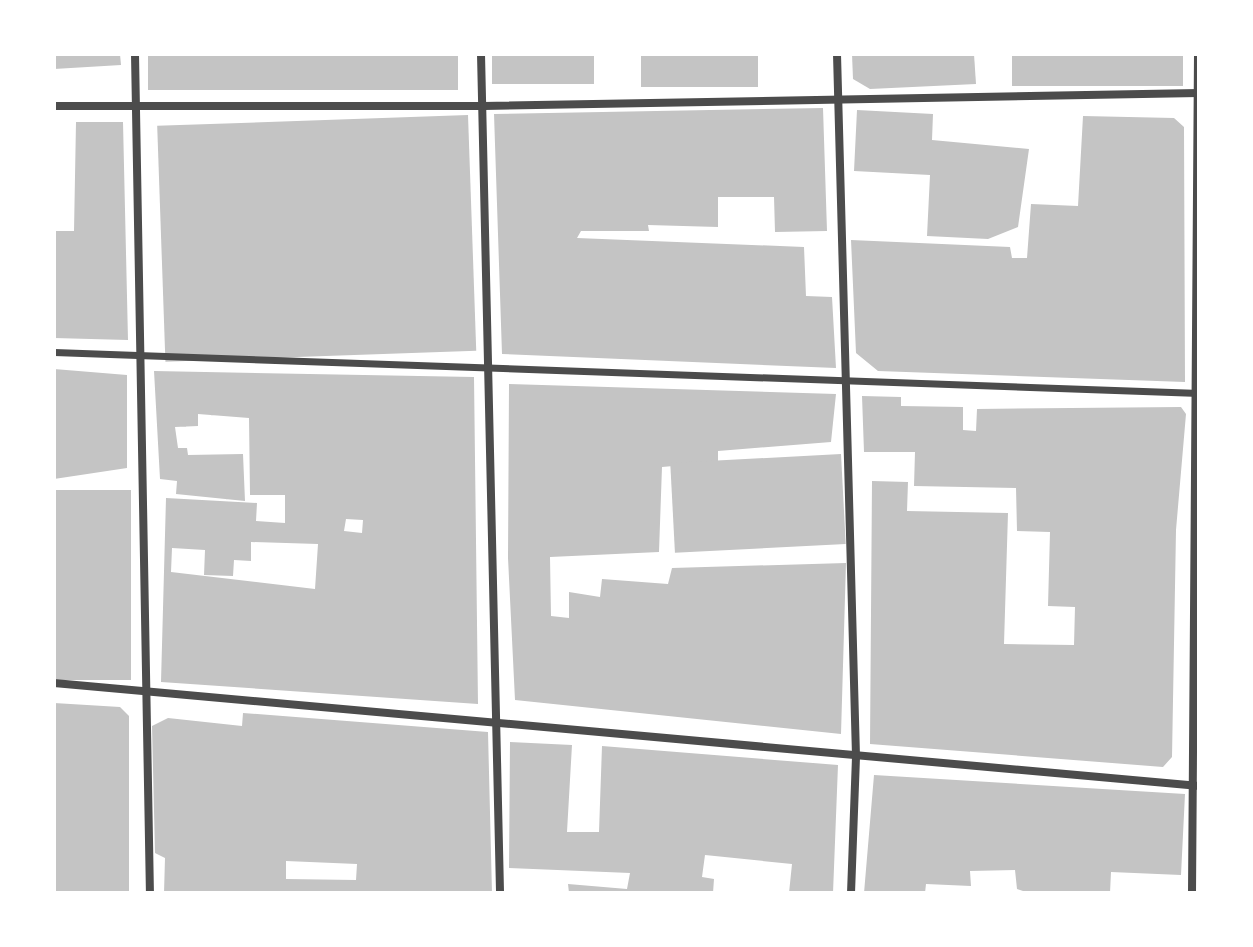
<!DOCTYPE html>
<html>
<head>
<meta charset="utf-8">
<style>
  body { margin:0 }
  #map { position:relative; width:1253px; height:947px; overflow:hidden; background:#fff; font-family:"Space Grotesk",sans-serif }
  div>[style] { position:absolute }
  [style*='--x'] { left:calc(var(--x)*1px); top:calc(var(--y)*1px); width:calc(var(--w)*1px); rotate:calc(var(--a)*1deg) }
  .building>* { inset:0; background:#c4c4c4; transform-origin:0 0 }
  .pedestrian>* { height:7px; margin:-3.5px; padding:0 3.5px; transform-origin:3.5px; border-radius:3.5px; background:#4c4c4c }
  .minor>* { height:8px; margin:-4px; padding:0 4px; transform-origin:4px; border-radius:4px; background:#4c4c4c }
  span { translate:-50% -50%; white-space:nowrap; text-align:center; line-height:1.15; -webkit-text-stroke:6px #fff; paint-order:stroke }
  .frame { position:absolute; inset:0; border:56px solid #fff; pointer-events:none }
</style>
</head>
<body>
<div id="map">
  <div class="building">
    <div style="clip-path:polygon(54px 54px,120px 54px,121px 65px,54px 69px)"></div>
    <div style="left:148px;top:54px;width:310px;height:36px"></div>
    <div style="left:492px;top:54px;width:102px;height:30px"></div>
    <div style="left:641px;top:54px;width:117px;height:33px"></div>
    <div style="clip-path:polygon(852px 54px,974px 54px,976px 84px,870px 89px,853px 79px)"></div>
    <div style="left:1012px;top:54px;width:171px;height:32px"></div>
    <div style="clip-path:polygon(823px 108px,827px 231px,775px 232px,774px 197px,718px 197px,718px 227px,648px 225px,649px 231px,581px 231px,577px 238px,804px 247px,806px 296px,832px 297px,836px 368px,502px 354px,494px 114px)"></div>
    <div style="clip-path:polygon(857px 110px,933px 114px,932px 140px,1029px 149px,1018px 227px,988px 239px,927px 236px,930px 175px,854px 171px)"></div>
    <div style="left:468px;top:115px;width:236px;height:311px;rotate:88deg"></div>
    <div style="clip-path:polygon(1083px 116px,1174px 118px,1184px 127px,1185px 382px,878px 371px,856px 353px,851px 240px,1010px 247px,1012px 258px,1027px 258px,1031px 204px,1078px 206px)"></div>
    <div style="clip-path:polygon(76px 122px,123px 122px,128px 340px,54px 338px,54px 231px,74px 231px)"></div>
    <div style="clip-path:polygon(54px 369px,127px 375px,127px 468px,54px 479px)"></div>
    <div style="clip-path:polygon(evenodd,154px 371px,474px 377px,478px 704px,161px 682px,166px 498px,257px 503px,256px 521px,285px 523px,285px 495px,250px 495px,249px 418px,198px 414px,198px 426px,175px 427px,178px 448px,187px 448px,188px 455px,243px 454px,245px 501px,176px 494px,177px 481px,160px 479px,154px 371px,346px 519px,363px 520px,362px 533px,344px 531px,346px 519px,154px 371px,251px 542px,318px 544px,315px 589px,171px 572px,172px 548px,205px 550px,204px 575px,233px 576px,234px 560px,251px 561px,251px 542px)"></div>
    <div style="clip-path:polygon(509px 384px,836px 394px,831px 442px,718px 451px,718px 462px,662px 467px,659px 552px,550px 557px,551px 616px,569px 618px,569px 592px,600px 597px,602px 579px,668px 584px,672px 568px,846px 563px,841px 734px,515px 700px,508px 558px)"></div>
    <div style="clip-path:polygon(862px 396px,901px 397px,901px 406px,963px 407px,963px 430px,976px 431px,977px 409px,1181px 407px,1186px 414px,1176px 530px,1172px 757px,1163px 767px,870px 744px,872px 481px,908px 482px,907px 511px,1008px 513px,1004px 644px,1074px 645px,1075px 607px,1048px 606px,1050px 532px,1017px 531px,1016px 488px,914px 486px,915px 452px,864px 452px)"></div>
    <div style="left:841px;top:454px;width:90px;height:171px;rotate:87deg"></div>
    <div style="left:131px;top:490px;width:190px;height:78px;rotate:90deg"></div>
    <div style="clip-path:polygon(54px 703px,120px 707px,129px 716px,129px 893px,54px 893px)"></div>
    <div style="clip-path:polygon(evenodd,243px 713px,488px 732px,492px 893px,164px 893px,165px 858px,155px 853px,152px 726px,168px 718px,242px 726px,243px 713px,286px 861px,357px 864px,356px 880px,286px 879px,286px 861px)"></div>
    <div style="clip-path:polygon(510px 742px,572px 745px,567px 832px,599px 832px,602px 746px,838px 765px,833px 893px,789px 893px,792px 864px,705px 855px,702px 877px,714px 879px,713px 893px,569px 893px,568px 884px,627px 889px,630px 873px,509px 868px)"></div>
    <div style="clip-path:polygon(874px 775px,1185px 794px,1181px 875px,1111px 872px,1110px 893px,1029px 893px,1017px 889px,1015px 870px,970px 871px,971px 886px,926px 884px,925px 893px,864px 893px)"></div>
  </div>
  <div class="pedestrian">
    <div style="--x:54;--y:352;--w:1146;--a:2.05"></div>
  </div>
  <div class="minor">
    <div style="--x:135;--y:54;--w:839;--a:88.98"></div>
    <div style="--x:481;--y:54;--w:839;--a:88.7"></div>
    <div style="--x:837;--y:54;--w:703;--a:88.45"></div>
    <div style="--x:856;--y:757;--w:136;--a:92.1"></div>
    <div style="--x:54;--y:106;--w:430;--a:0"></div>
    <div style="--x:484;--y:106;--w:715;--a:-1.04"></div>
    <div style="--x:54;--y:683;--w:1150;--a:5.14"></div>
    <div style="--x:1192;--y:893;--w:839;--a:-89.59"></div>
  </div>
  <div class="frame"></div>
</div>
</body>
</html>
